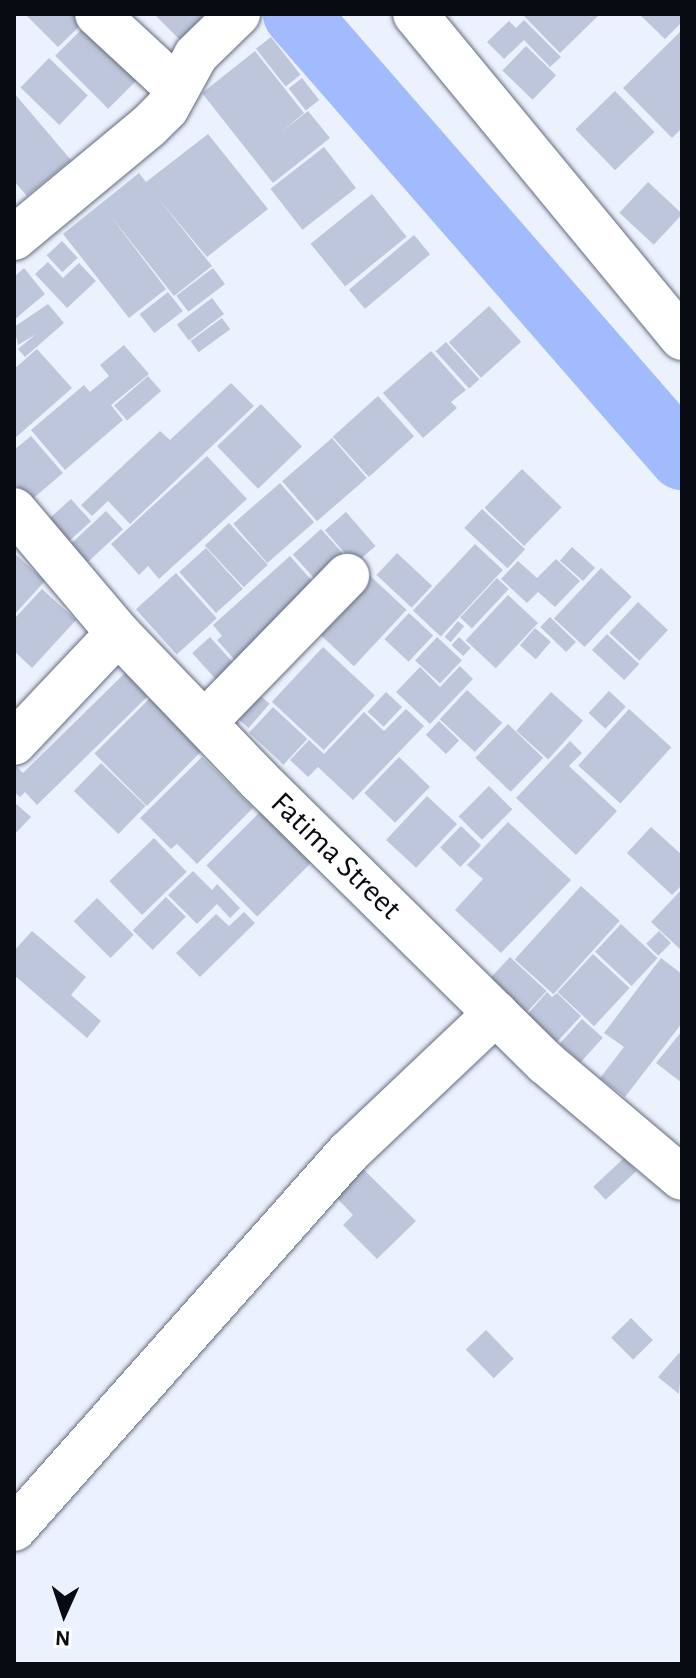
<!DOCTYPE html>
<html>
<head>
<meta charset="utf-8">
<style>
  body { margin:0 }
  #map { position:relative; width:696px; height:1678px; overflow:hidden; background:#ecf1fe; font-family:"Alegreya Sans",sans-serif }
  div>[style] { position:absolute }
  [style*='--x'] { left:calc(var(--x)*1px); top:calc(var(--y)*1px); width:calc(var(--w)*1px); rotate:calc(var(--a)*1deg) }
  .river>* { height:66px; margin:-33px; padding:0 33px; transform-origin:33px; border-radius:33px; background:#a1bbfd }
  .building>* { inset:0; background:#bec6db; transform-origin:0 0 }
  .roads { filter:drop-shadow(0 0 2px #636a7c) drop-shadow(0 0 2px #636a7c) }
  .minor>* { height:44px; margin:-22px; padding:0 22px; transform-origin:22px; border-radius:22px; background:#fff }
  span { translate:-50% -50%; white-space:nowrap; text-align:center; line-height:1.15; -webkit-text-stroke:8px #fff; paint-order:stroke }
  .street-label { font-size:32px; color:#090b12 }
  .frame { position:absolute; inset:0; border:16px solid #090b12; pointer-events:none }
  .north { position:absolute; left:24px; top:1574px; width:80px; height:80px; -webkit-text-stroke:6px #fff; paint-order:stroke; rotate:183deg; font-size:22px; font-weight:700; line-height:32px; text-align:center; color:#090b12 }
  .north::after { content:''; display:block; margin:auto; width:28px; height:36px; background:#090b12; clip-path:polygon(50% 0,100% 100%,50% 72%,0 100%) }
</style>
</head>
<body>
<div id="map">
  <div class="river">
    <div style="--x:296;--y:14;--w:588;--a:48.93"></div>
  </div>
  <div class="building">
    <div style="clip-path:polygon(25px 14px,86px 14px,89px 17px,58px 47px)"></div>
    <div style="clip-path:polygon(154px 14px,209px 14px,181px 41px)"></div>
    <div style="clip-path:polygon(522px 14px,600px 14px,560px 53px)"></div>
    <div style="clip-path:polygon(639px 14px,682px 14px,682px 22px,665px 39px)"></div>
    <div style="clip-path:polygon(524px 20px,561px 57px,550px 67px,524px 40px,504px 59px,487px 42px,509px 21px,516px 28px)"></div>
    <div style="left:87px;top:24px;width:75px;height:45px;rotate:45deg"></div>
    <div style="clip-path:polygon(682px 30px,682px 128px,672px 138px,623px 88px)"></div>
    <div style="left:271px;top:37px;width:48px;height:19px;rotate:52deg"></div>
    <div style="left:526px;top:46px;width:42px;height:34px;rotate:44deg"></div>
    <div style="clip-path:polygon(255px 51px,304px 113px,280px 133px,308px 111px,330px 138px,273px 183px,202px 93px)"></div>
    <div style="left:49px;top:58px;width:54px;height:41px;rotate:44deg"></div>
    <div style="left:302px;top:78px;width:28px;height:17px;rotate:52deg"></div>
    <div style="left:615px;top:91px;width:57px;height:55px;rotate:46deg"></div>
    <div style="clip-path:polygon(14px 93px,71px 160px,27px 196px,14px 181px)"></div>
    <div style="clip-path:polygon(208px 134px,268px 209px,207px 257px,158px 198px,212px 266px,174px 296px,109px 214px,166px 289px,129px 318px,63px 234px,139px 173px,146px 182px)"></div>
    <div style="left:324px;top:147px;width:52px;height:68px;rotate:52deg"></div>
    <div style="left:648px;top:182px;width:47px;height:42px;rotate:43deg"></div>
    <div style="left:372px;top:194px;width:55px;height:79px;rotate:51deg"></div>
    <div style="left:414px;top:235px;width:25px;height:85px;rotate:50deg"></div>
    <div style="left:62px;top:241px;width:23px;height:21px;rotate:47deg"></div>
    <div style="clip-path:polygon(48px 262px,63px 278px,79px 263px,96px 281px,67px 308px,35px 274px)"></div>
    <div style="clip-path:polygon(24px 268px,45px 294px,14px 320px,14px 277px)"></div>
    <div style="left:213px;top:268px;width:20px;height:46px;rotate:53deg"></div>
    <div style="left:168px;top:292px;width:24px;height:36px;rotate:52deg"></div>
    <div style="left:212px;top:298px;width:20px;height:44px;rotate:53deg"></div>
    <div style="clip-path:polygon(48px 304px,64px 323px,25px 357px,18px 349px,36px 334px,18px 345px,14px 327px)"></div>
    <div style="left:489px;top:306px;width:48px;height:54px;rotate:48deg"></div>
    <div style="left:222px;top:318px;width:14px;height:39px;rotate:54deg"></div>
    <div style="left:446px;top:342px;width:50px;height:14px;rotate:48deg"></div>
    <div style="clip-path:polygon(124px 345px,149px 374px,111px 405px,123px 420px,65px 470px,31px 430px,84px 385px,90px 392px,109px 376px,100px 365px)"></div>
    <div style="clip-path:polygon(37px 349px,72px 388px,14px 439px,14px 369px)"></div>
    <div style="clip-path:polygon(431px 351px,466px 390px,451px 402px,457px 408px,423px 438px,383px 393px)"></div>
    <div style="left:148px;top:376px;width:20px;height:45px;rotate:49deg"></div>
    <div style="clip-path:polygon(231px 383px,254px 406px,130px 524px,108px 501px,92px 516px,81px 505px,160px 431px,170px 440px)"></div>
    <div style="left:378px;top:396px;width:54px;height:61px;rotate:48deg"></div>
    <div style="left:261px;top:404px;width:59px;height:61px;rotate:46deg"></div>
    <div style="clip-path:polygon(31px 436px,63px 473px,30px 501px,14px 482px,14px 450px)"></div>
    <div style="left:332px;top:438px;width:53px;height:66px;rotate:49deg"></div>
    <div style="clip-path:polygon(207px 456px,247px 499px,159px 579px,148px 566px,139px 575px,111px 544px)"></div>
    <div style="left:522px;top:469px;width:55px;height:54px;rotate:44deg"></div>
    <div style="left:280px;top:483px;width:52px;height:62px;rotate:49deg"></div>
    <div style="left:71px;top:499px;width:30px;height:31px;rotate:48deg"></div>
    <div style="left:482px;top:509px;width:59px;height:26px;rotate:43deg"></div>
    <div style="left:106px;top:511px;width:25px;height:48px;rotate:47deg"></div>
    <div style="left:346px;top:512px;width:45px;height:28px;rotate:49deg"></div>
    <div style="left:229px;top:523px;width:57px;height:33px;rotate:47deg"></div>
    <div style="left:321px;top:529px;width:46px;height:38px;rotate:48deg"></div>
    <div style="left:475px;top:544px;width:38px;height:91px;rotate:43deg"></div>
    <div style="left:572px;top:547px;width:31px;height:18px;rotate:42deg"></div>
    <div style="left:206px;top:548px;width:55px;height:36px;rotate:48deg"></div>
    <div style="clip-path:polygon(14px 553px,45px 581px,14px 615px)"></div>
    <div style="left:397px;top:553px;width:48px;height:30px;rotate:43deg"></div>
    <div style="clip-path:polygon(290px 556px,321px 591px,242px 668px,217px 640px,222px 636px,213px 625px)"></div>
    <div style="clip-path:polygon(556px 559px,580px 581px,555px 607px,538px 592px,527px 603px,501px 579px,518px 561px,537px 578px)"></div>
    <div style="left:601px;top:568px;width:42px;height:69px;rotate:43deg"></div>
    <div style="left:176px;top:573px;width:61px;height:54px;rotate:48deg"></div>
    <div style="left:367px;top:573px;width:54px;height:77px;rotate:43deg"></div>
    <div style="left:497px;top:578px;width:16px;height:54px;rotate:43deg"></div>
    <div style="clip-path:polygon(42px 589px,76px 620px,32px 668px,14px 651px,14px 619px)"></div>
    <div style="left:508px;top:595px;width:41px;height:62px;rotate:43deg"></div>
    <div style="left:638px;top:602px;width:41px;height:42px;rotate:43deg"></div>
    <div style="left:409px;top:613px;width:33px;height:36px;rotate:43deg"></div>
    <div style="left:550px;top:617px;width:36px;height:14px;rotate:44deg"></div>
    <div style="left:458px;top:621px;width:8px;height:21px;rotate:40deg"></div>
    <div style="left:535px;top:628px;width:21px;height:23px;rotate:41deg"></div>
    <div style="left:607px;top:634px;width:44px;height:22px;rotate:43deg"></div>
    <div style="left:210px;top:637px;width:45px;height:24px;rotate:48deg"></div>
    <div style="left:437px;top:637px;width:34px;height:32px;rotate:43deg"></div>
    <div style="left:459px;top:637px;width:16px;height:11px;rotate:43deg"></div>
    <div style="left:323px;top:647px;width:71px;height:75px;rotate:43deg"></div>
    <div style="clip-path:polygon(460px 666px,473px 679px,430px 724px,396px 692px,420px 667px,440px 687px)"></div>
    <div style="clip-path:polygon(126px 672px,149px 695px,37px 805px,25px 792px,20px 797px,14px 792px,14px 764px,23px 773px)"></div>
    <div style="left:467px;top:690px;width:48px;height:40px;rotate:43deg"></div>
    <div style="left:609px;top:691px;width:23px;height:30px;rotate:43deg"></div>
    <div style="left:256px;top:692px;width:18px;height:32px;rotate:41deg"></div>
    <div style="left:386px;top:692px;width:22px;height:27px;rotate:43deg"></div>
    <div style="left:551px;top:692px;width:43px;height:52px;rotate:42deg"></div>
    <div style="left:151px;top:697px;width:74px;height:80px;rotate:45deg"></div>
    <div style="left:273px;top:707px;width:47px;height:35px;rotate:43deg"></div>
    <div style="clip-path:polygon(406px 709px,424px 726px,353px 800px,318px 767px,308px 777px,290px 760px,309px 740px,324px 754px,364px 712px,384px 731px)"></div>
    <div style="left:629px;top:709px;width:57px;height:76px;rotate:42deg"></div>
    <div style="left:439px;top:721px;width:28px;height:19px;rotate:44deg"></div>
    <div style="left:508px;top:724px;width:49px;height:47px;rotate:44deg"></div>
    <div style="clip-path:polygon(570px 741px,582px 753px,569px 766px,617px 811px,576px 855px,516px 798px)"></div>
    <div style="clip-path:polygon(202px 757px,253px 808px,197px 864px,177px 844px,171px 849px,140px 818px)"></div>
    <div style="left:399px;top:757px;width:43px;height:50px;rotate:44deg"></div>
    <div style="left:101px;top:763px;width:62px;height:39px;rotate:44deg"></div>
    <div style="left:489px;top:786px;width:33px;height:43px;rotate:45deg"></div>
    <div style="left:427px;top:796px;width:41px;height:60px;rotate:43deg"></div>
    <div style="clip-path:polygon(14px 802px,31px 817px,14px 835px)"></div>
    <div style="left:263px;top:809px;width:72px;height:80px;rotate:45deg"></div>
    <div style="clip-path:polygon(508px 822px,571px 880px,501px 953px,455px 910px,483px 879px,467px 865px)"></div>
    <div style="left:461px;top:826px;width:28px;height:30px;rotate:44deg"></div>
    <div style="clip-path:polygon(651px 827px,682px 855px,682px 885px,672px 895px,627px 853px)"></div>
    <div style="left:154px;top:838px;width:47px;height:62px;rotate:46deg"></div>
    <div style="clip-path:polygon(193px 871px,212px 890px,217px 884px,240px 908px,230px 918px,217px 904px,197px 924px,168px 895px)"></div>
    <div style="left:581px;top:886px;width:52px;height:99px;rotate:42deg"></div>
    <div style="clip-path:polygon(682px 889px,682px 951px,651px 922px)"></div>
    <div style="left:166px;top:897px;width:28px;height:47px;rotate:45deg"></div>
    <div style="left:97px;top:898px;width:52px;height:33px;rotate:45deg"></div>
    <div style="clip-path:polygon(244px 912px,255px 923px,200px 977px,176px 953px,216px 914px,229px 926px)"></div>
    <div style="left:621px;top:924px;width:50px;height:38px;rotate:43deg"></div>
    <div style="clip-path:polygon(32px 931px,86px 977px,71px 995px,101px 1021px,87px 1038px,14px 975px,14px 951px)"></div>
    <div style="left:659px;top:931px;width:17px;height:18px;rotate:45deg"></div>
    <div style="left:593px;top:954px;width:50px;height:52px;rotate:43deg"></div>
    <div style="left:510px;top:957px;width:50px;height:35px;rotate:43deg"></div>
    <div style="clip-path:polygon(661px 958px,682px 974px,682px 1023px,625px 1097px,600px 1078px,624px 1047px,604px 1033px)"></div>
    <div style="clip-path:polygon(547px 992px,552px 997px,557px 993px,581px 1016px,556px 1043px,526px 1016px)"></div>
    <div style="left:582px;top:1019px;width:28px;height:33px;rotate:42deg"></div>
    <div style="clip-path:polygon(682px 1031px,682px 1083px,656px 1063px)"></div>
    <div style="left:624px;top:1158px;width:18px;height:42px;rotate:47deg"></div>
    <div style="clip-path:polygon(362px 1168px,416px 1221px,377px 1259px,343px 1225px,353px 1215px,335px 1196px)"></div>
    <div style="left:631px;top:1318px;width:31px;height:28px;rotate:45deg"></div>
    <div style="left:486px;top:1330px;width:40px;height:28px;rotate:46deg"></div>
    <div style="clip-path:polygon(679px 1353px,682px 1355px,679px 1394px,658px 1377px)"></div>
  </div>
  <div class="roads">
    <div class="minor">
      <div style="--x:97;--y:14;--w:109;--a:42.8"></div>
      <div style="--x:415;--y:14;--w:420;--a:50.5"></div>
      <div style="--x:14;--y:238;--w:175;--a:-39.7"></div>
      <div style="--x:149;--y:126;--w:25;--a:-45"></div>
      <div style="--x:167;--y:108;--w:60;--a:-61.3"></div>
      <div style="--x:196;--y:55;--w:59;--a:-44.3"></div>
      <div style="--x:14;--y:510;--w:161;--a:49.8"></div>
      <div style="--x:118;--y:633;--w:205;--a:46.2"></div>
      <div style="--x:260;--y:781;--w:402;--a:44.6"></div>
      <div style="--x:546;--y:1063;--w:178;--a:40.2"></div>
      <div style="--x:205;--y:722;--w:204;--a:-45.8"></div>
      <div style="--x:14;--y:743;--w:151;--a:-46.6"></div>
      <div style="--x:14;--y:1529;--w:504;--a:-48.38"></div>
      <div style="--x:349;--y:1152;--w:202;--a:-43.4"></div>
    </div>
  </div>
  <div class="street-label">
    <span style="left:336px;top:856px;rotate:44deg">Fatima Street</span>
  </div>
  <div class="frame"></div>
  <div class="north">N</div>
</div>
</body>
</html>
